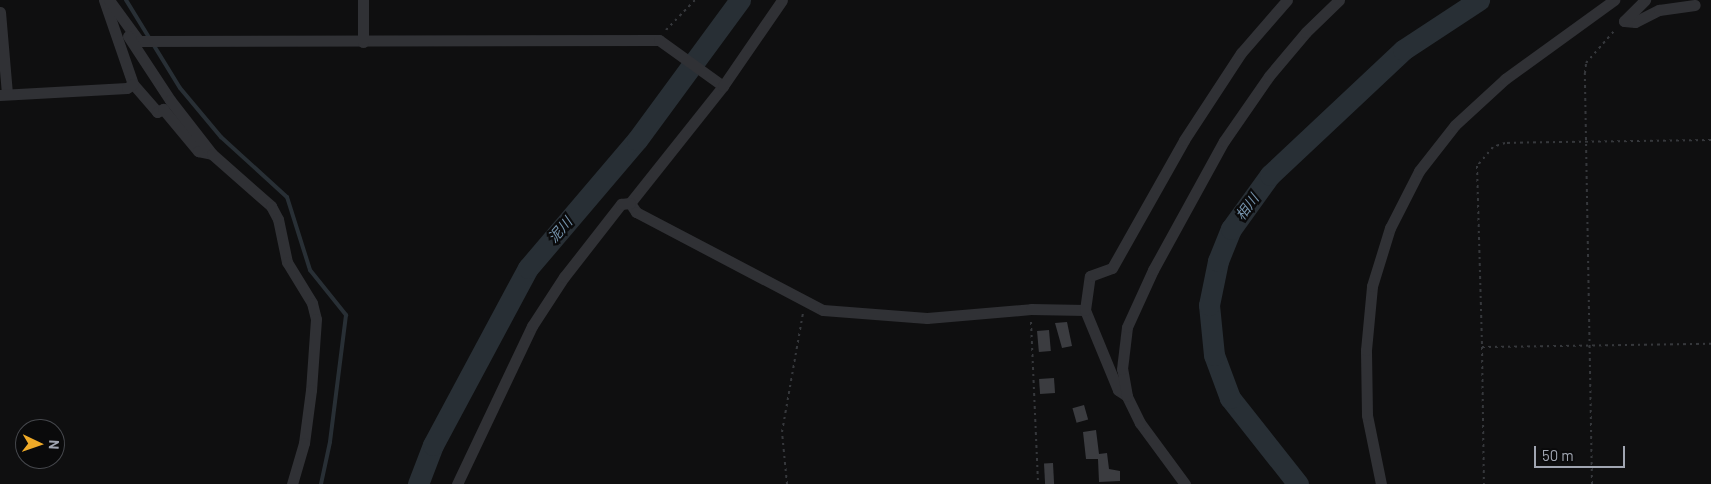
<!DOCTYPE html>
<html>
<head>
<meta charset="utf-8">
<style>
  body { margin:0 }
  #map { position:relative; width:1711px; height:484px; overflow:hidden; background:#0f0f10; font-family:Barlow,"Noto Sans JP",sans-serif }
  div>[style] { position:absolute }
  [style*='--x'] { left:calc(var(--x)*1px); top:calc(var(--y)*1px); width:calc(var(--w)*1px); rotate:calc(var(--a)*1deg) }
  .stream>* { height:4px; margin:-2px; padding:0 2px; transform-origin:2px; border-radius:2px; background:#282f35 }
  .river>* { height:21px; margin:-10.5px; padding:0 10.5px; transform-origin:10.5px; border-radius:10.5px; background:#282f35 }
  .building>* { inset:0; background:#3b3c40; transform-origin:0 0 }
  .path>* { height:2px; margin-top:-1px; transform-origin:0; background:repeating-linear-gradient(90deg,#36383c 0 2.5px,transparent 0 6.5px) }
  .minor>* { height:11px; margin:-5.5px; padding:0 5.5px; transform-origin:5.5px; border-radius:5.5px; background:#303135 }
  span { translate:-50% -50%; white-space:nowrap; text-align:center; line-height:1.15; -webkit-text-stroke:4.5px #0a0a0b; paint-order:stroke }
  .water-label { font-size:14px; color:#7694ad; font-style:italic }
  .north { position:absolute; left:15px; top:419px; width:50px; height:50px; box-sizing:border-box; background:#0a0a0b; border:1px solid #46484d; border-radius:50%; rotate:93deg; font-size:14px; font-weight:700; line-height:20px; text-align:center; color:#a0a5b1 }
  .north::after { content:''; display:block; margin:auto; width:18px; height:22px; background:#efaa28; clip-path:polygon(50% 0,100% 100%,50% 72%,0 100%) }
  .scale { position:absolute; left:1534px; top:446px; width:91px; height:22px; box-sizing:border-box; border:2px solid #a0a5b1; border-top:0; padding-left:6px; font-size:15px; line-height:18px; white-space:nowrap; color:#a0a5b1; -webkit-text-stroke:4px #0a0a0b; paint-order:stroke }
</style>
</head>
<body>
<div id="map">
  <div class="stream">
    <div style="--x:126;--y:0;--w:103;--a:58.5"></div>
    <div style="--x:180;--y:88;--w:64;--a:50.1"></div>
    <div style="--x:221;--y:137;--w:89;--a:42.3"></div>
    <div style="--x:287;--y:197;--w:77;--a:72.5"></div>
    <div style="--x:310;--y:270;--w:58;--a:51.3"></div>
    <div style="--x:346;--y:315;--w:128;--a:97.2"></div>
    <div style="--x:330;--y:442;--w:43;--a:102.1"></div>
  </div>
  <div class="river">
    <div style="--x:418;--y:484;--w:42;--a:-69"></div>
    <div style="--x:433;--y:445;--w:201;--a:-61.8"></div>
    <div style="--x:528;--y:268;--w:168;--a:-49.6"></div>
    <div style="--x:637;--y:140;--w:174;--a:-53.7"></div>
    <div style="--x:1298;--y:484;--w:110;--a:-128.3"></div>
    <div style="--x:1230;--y:398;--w:46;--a:-110.4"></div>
    <div style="--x:1214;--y:355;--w:50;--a:-95.7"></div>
    <div style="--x:1209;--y:305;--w:45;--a:-78.4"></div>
    <div style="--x:1218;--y:261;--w:35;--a:-68"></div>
    <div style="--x:1231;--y:229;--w:67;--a:-54.2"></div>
    <div style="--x:1270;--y:175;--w:183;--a:-43.2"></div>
    <div style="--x:1403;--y:50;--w:91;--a:-33.3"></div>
  </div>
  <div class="building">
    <div style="clip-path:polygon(1067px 322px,1072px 346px,1062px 348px,1055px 323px)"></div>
    <div style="left:1049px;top:330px;width:21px;height:12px;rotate:85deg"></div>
    <div style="left:1054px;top:378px;width:15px;height:15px;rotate:86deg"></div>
    <div style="left:1084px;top:405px;width:15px;height:12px;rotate:74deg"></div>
    <div style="clip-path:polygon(1096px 430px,1099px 454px,1107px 453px,1109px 469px,1120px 471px,1120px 481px,1099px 482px,1098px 459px,1086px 459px,1083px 432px)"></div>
    <div style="left:1053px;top:463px;width:21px;height:9px;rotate:87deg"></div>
  </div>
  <div class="path">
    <div style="--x:666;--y:30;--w:42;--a:-46"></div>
    <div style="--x:1711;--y:140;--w:206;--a:179.2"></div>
    <div style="--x:1505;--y:143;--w:13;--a:162"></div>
    <div style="--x:1493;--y:147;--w:25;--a:130"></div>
    <div style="--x:1477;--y:166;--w:181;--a:88.4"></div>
    <div style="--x:1482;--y:347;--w:229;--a:-0.8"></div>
    <div style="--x:1031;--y:322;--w:162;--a:87.5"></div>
    <div style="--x:1482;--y:347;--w:137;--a:89.2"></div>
    <div style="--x:787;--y:484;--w:52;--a:-95.5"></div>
    <div style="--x:782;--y:432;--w:121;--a:-80"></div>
    <div style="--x:1592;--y:484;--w:411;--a:-91"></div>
    <div style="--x:1585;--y:73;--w:10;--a:-84"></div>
    <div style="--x:1586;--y:63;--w:44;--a:-48.7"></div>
  </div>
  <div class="minor">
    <div style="--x:104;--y:0;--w:89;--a:71"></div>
    <div style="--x:133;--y:84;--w:37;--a:49"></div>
    <div style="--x:157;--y:112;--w:7;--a:-27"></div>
    <div style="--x:163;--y:109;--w:55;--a:50.2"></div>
    <div style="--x:198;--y:151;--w:14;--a:12"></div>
    <div style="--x:109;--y:0;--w:51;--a:53.8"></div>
    <div style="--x:139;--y:41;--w:520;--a:-0.11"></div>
    <div style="--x:659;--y:40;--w:79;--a:35.7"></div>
    <div style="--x:0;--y:12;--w:82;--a:85.1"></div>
    <div style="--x:1624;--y:21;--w:11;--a:5"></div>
    <div style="--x:1635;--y:22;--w:27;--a:-27"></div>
    <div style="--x:1659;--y:10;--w:36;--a:-8"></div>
    <div style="--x:1624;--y:21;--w:30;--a:-45"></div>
    <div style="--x:128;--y:36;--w:77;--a:56.7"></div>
    <div style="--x:170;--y:100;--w:68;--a:52.1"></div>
    <div style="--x:212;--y:154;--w:79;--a:41.4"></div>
    <div style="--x:271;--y:206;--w:15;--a:62"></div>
    <div style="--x:278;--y:219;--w:44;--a:78.2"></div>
    <div style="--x:287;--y:262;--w:48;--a:58.6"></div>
    <div style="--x:312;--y:303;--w:16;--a:76"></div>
    <div style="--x:316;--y:319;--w:71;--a:94"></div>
    <div style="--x:311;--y:390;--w:53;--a:97.5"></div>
    <div style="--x:304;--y:443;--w:43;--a:106.3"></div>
    <div style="--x:363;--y:42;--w:42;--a:-90"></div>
    <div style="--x:0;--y:95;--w:127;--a:-3.2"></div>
    <div style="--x:127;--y:88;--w:7;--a:-34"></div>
    <div style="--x:630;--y:203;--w:11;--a:56"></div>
    <div style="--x:636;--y:212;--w:211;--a:27.7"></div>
    <div style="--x:823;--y:310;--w:104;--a:4.4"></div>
    <div style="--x:927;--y:318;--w:104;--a:-4.9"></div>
    <div style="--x:1031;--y:309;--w:54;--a:1.1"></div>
    <div style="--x:630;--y:203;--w:149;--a:-51.5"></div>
    <div style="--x:723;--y:86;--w:104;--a:-55.5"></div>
    <div style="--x:1127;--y:396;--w:11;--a:-146"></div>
    <div style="--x:1118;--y:390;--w:87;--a:-112.4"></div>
    <div style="--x:1085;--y:310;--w:34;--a:-82"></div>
    <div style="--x:1090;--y:276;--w:23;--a:-20"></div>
    <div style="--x:1112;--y:268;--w:147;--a:-60.6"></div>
    <div style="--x:1184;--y:140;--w:104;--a:-56.8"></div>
    <div style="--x:1241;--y:53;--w:70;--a:-49"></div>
    <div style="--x:457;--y:484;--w:175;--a:-64.6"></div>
    <div style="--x:532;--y:326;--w:59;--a:-56.9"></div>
    <div style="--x:564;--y:277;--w:93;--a:-52"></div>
    <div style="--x:621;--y:204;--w:9;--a:-6"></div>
    <div style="--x:1185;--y:484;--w:76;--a:-126.4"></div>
    <div style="--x:1140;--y:423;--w:30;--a:-116"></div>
    <div style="--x:1127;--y:396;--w:27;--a:-100"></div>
    <div style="--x:1122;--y:369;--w:42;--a:-83.2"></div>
    <div style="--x:1127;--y:327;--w:63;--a:-65.5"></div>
    <div style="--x:1153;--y:270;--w:147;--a:-61.2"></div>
    <div style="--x:1224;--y:141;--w:79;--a:-55.3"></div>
    <div style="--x:1269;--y:76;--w:57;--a:-49.9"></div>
    <div style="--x:1306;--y:32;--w:46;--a:-44.1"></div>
    <div style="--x:1381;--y:484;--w:70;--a:-101.5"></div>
    <div style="--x:1367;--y:415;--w:65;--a:-90.9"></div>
    <div style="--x:1366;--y:350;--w:64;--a:-84.6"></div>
    <div style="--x:1372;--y:286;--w:61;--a:-72.8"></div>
    <div style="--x:1390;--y:228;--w:64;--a:-63"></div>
    <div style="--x:1419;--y:171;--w:58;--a:-52"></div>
    <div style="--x:1455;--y:125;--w:68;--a:-42.6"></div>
    <div style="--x:1505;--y:79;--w:135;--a:-35.9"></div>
  </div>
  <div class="water-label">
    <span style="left:1247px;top:207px;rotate:-54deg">相川</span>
    <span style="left:560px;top:230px;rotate:-49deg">泥川</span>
  </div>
  <div class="north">N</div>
  <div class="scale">50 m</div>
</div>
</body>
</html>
